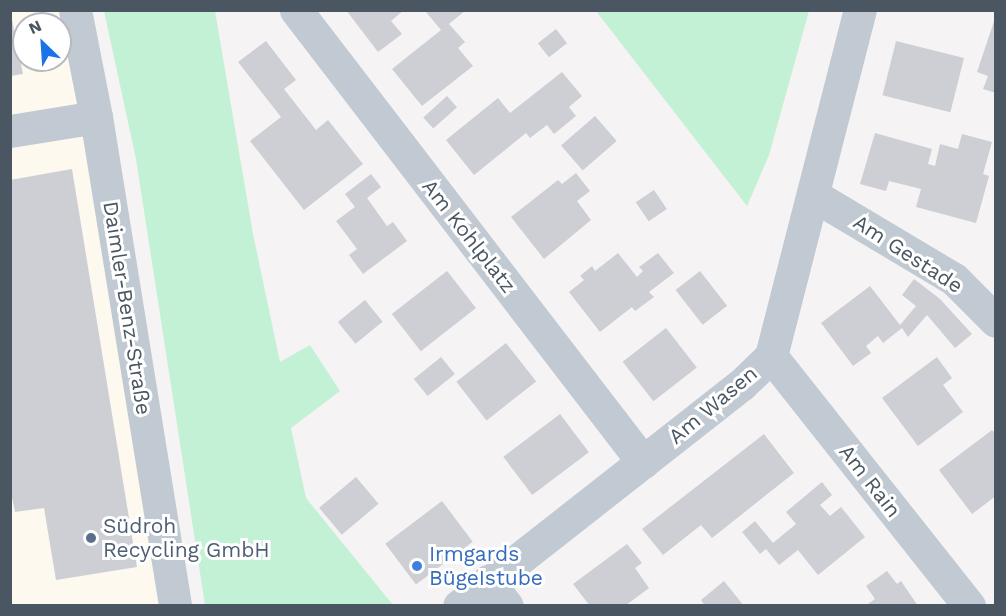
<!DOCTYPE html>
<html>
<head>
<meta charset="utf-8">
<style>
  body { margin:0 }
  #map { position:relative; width:1006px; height:616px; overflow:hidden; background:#f5f3f3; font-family:"Work Sans",sans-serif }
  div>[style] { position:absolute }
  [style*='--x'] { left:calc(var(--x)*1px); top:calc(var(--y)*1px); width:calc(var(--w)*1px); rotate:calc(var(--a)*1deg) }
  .commercial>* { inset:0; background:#fdf9ef }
  .green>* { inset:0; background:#c3f1d5 }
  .building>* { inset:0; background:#cdcfd5; transform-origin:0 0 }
  .minor>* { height:33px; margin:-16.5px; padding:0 16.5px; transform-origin:16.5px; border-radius:16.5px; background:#c1cad2 }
  .dots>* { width:16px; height:16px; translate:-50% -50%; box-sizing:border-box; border:3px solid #fff; border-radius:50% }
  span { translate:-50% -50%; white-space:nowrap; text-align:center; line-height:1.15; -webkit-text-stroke:6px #fff; paint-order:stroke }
  .street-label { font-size:21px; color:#4a5661 }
  .service-label { font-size:21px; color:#4e5e75 }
  .left { translate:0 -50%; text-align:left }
  .shop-label { font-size:21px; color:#366cbe }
  .frame { position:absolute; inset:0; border:12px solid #4a5661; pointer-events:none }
  .north { position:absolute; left:12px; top:12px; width:60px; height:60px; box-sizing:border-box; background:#fff; border:2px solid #b7bbc0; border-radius:50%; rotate:335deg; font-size:16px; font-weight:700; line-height:24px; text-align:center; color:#4a5661 }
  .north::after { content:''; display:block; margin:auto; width:21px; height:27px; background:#1a73e8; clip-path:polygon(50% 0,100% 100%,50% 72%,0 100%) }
</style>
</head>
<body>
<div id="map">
  <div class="commercial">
    <div style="clip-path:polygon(evenodd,10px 11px,66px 11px,175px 605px,11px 605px,10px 11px,24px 24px,60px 24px,60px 60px,24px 60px,24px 24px)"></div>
  </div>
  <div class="green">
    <div style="clip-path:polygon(104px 11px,215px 11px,253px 234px,280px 362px,310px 345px,340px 391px,291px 428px,306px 498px,393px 605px,205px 605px,136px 159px)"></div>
    <div style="clip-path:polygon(596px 11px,809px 11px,769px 155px,747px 206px)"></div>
  </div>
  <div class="building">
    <div style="clip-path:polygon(10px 10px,23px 74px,10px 76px)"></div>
    <div style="clip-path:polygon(346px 10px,404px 10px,391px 21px,402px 34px,378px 52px)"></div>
    <div style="clip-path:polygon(428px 10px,466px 10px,449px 24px,465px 42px,458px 48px,473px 66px,422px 106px,392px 69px,441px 30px,426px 12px)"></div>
    <div style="clip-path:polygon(996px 15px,996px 93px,983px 89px,988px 76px,977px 72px)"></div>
    <div style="left:556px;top:29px;width:18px;height:23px;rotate:52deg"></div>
    <div style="clip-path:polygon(266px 41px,296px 80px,284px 89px,316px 130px,328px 120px,363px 164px,304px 210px,250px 141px,281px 117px,238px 62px)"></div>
    <div style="left:896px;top:41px;width:70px;height:56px;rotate:14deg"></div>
    <div style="clip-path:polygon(562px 72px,582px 96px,569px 107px,576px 116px,554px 134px,547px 125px,530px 138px,526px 133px,474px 175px,446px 140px,498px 98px,510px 113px)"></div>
    <div style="left:447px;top:96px;width:15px;height:32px;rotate:48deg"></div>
    <div style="left:595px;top:116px;width:33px;height:45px;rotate:49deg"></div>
    <div style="clip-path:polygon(875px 133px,932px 149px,928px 164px,935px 166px,940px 144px,958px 149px,962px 134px,992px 142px,983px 174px,989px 176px,976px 223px,916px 207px,921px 189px,889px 181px,886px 191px,860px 184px)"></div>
    <div style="clip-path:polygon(72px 169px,137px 567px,56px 580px,44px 508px,15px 512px,10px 488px,10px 180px)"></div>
    <div style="clip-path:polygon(576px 173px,590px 191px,577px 201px,591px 220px,544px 259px,511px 217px,558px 180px,562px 184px)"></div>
    <div style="clip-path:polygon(371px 174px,381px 187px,367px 198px,387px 226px,393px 222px,407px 241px,363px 274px,349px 255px,357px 249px,336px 221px,355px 207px,345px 194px)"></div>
    <div style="left:654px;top:190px;width:23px;height:22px;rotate:56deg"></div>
    <div style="clip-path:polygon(618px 253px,637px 277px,643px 271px,639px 267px,658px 253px,674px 273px,649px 292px,654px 297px,635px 311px,632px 307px,600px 332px,569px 292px,584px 280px,580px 276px,592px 266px,595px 271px)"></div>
    <div style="left:447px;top:271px;width:47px;height:70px;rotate:52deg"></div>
    <div style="left:700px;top:271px;width:44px;height:31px;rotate:52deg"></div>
    <div style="clip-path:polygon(914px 279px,940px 299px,972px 334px,955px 348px,927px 315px,908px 337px,902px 328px,883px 343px,878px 336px,866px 346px,871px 353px,853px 366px,821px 323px,870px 286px,900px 325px,916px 306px,902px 295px)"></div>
    <div style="left:365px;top:300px;width:28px;height:35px;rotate:51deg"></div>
    <div style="left:666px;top:328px;width:50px;height:55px;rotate:52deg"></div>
    <div style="left:506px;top:343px;width:49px;height:63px;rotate:52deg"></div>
    <div style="left:441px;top:357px;width:22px;height:35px;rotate:51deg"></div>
    <div style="clip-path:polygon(937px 357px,952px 378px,943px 385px,963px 412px,918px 446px,882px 398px)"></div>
    <div style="left:560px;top:414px;width:48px;height:71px;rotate:53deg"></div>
    <div style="clip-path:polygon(992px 430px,996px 434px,996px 496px,972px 514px,939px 470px)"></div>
    <div style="clip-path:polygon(764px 434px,794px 473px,712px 538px,701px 525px,663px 555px,642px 529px)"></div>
    <div style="left:356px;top:477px;width:35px;height:48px;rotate:50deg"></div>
    <div style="clip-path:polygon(822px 482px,832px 495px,820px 505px,830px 516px,841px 507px,865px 537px,818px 575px,798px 550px,779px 565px,766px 549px,760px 554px,742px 532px,755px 521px,773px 543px,796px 524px,786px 512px)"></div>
    <div style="left:442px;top:501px;width:51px;height:71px;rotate:53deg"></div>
    <div style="clip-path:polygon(627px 544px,642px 563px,635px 568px,649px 588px,625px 606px,590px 606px,573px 584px)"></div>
    <div style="clip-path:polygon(887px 571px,897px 584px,901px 581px,918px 606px,865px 606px,875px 599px,866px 586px)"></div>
    <div style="clip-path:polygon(724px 581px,744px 606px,705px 606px,701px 600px)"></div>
  </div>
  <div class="minor">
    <div style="--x:75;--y:10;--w:109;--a:78.9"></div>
    <div style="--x:96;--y:117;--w:495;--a:80.8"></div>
    <div style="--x:296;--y:10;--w:570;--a:52.49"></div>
    <div style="--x:10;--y:131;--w:87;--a:-9.2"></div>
    <div style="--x:813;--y:195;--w:164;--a:30.8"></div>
    <div style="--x:954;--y:279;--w:59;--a:45"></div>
    <div style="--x:771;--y:356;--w:319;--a:51.6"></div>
    <div style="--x:488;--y:581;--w:31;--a:53"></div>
    <div style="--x:459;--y:606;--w:358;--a:-38.1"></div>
    <div style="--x:741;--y:385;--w:42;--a:-44"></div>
    <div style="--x:771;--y:356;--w:357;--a:-75.6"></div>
  </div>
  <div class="dots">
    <div style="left:91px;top:538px;background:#5c6f8a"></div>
    <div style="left:417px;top:566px;background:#3f7fe0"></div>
  </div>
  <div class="street-label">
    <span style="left:469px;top:236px;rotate:52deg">Am Kohlplatz</span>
    <span style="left:908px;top:254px;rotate:33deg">Am Gestade</span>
    <span style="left:127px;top:308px;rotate:81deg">Daimler-Benz-Straße</span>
    <span style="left:713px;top:405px;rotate:-40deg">Am Wasen</span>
    <span style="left:870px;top:481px;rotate:52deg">Am Rain</span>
  </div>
  <div class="service-label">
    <span class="left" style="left:103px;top:538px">Südroh<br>Recycling GmbH</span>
  </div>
  <div class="shop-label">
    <span class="left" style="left:429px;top:566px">Irmgards<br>BügeIstube</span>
  </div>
  <div class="frame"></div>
  <div class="north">N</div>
</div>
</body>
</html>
